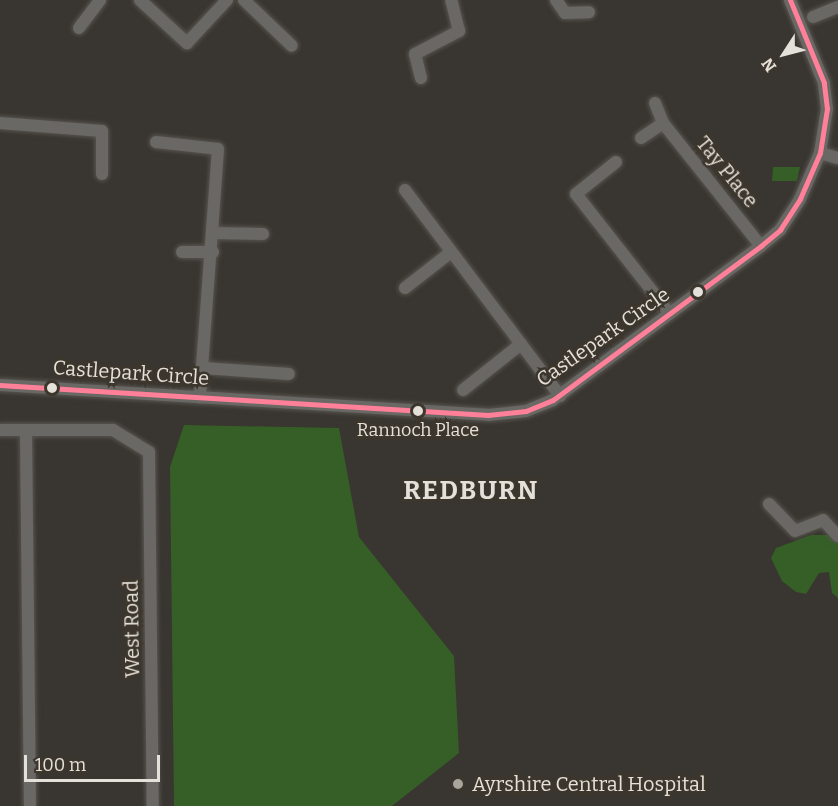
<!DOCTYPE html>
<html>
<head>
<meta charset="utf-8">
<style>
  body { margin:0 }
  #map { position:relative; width:838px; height:806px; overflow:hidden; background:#393530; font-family:Bitter,serif }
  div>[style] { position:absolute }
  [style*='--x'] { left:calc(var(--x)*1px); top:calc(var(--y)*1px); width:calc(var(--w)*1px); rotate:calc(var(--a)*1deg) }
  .green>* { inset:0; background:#355f26 }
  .roads { filter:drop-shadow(0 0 2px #57544f) drop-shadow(0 0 2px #57544f) }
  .minor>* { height:12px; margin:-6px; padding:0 6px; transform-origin:6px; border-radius:6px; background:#6a6864 }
  .bus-1>* { height:4.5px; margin:-2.25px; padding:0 2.25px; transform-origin:2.25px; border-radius:2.25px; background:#ff8098 }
  .dots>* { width:16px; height:16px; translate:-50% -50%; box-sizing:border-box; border:3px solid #3d362c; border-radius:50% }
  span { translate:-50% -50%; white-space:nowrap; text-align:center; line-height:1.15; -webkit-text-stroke:5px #3d362c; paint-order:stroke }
  .bus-label { font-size:18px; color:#e4e0da }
  .street-label { font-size:20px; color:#e4e0da }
  .poi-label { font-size:20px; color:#e4e0da }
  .left { translate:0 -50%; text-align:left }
  .district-label { font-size:26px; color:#e4e0da; font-weight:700; letter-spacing:1.5px }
  .north { position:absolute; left:754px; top:24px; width:60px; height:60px; -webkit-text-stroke:4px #3d362c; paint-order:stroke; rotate:234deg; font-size:16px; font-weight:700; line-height:24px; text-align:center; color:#e4e0da }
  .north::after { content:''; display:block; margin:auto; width:21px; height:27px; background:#e4e0da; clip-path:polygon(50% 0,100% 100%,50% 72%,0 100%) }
  .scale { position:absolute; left:24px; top:755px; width:136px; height:27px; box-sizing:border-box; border:3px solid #e4e0da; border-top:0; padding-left:8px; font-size:18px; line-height:21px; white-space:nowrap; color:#e4e0da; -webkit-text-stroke:4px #3d362c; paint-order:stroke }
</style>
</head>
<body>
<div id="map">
  <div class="green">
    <div style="clip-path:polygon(773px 167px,800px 167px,797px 181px,772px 181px)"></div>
    <div style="clip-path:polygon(184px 425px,339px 428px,359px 537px,454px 656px,459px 753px,392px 806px,174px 806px,170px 467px)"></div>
    <div style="clip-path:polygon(811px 535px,829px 535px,838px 543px,838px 598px,832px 593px,829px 572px,819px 573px,806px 594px,796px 592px,782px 581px,771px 558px,776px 548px)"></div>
  </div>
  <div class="roads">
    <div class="minor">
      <div style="--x:140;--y:0;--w:64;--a:42.5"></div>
      <div style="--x:187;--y:43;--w:59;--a:-47.1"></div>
      <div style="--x:244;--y:0;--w:66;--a:43.8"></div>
      <div style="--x:556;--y:0;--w:16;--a:55"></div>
      <div style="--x:565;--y:13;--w:24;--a:-2"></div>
      <div style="--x:813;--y:17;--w:27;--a:-22"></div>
      <div style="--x:79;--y:28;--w:35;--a:-53"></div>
      <div style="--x:421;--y:78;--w:25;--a:-104"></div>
      <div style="--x:415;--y:54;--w:50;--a:-27.6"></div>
      <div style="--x:459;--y:31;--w:32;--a:-104"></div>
      <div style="--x:655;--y:103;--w:22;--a:68"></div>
      <div style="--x:663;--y:123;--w:157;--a:51.5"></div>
      <div style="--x:0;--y:123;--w:102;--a:4.5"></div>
      <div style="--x:102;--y:131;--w:43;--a:90"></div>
      <div style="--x:641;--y:138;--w:27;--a:-34"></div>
      <div style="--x:156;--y:142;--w:62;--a:6.4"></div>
      <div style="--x:218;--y:149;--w:249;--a:94.2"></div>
      <div style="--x:820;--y:153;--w:19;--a:16"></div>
      <div style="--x:616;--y:162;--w:51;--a:141.3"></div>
      <div style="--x:576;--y:194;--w:152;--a:51.9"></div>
      <div style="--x:405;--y:190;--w:258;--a:53"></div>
      <div style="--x:214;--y:233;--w:49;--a:1.2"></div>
      <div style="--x:182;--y:252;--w:31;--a:0"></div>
      <div style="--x:405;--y:288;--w:58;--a:-38"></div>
      <div style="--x:203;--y:368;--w:86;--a:4"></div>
      <div style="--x:0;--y:385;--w:489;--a:3.5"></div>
      <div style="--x:488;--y:415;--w:38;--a:-6"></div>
      <div style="--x:526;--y:411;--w:29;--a:-22"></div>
      <div style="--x:553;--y:400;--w:259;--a:-36.5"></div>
      <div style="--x:761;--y:246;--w:25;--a:-40"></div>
      <div style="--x:780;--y:230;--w:37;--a:-57"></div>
      <div style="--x:800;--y:199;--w:50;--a:-66.5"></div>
      <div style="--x:820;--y:153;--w:45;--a:-81"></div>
      <div style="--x:827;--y:109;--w:26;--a:-97"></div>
      <div style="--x:824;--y:83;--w:90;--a:-112.3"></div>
      <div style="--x:463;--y:390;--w:74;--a:-38.4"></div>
      <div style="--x:0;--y:430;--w:113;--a:0"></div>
      <div style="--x:113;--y:430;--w:42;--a:31.4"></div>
      <div style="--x:149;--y:452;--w:354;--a:89.4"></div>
      <div style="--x:26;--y:430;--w:376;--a:89.4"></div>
      <div style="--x:769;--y:504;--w:37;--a:46"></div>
      <div style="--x:795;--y:531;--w:30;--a:-21"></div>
      <div style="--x:823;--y:520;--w:22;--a:47"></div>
    </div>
  </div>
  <div class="bus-1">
    <div style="--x:0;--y:385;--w:489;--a:3.5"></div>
    <div style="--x:488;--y:415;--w:38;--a:-6"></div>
    <div style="--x:526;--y:411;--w:29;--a:-22"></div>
    <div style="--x:553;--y:400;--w:259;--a:-36.5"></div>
    <div style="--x:761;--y:246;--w:25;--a:-40"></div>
    <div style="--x:780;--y:230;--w:37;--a:-57"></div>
    <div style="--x:800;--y:199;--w:50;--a:-66.5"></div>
    <div style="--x:820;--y:153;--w:45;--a:-81"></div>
    <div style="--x:827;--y:109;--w:26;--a:-97"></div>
    <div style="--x:824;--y:83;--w:90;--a:-112.3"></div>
  </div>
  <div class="dots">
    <div style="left:698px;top:292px;background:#e4e0da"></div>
    <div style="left:52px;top:388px;background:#e4e0da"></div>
    <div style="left:418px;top:411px;background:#e4e0da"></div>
    <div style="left:458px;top:784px;background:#a8a49e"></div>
  </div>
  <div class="bus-label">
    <span style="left:418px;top:430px">Rannoch Place</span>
  </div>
  <div class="street-label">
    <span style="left:727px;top:172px;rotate:51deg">Tay Place</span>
    <span style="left:603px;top:337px;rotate:-35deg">Castlepark Circle</span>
    <span style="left:131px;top:373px;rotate:4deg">Castlepark Circle</span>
    <span style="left:132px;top:629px;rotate:-91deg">West Road</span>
  </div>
  <div class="poi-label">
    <span class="left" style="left:472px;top:784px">Ayrshire Central Hospital</span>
  </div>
  <div class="district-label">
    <span style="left:471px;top:491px">REDBURN</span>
  </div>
  <div class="north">N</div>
  <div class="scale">100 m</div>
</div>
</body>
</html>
